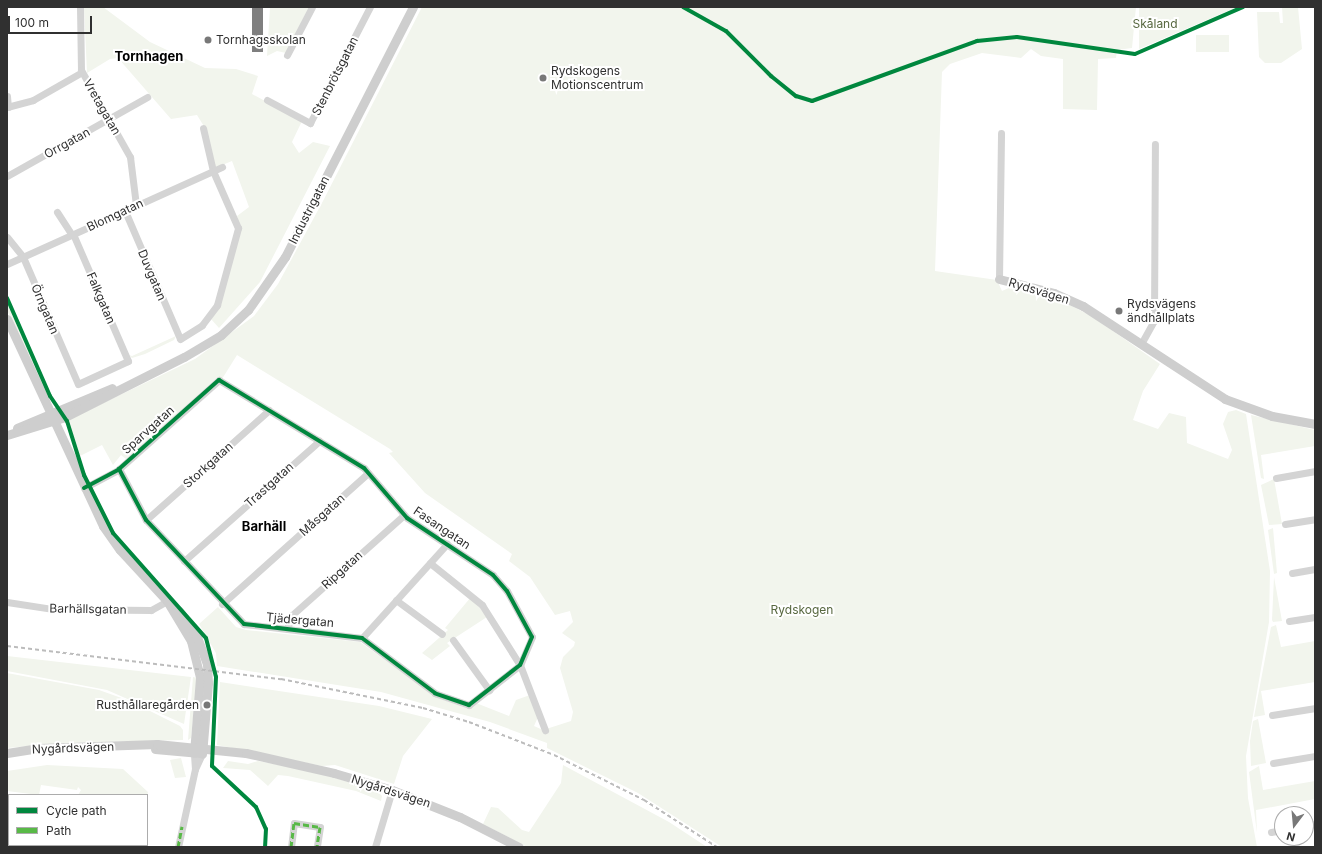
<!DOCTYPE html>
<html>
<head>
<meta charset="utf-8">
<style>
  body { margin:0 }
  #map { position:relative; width:1322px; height:854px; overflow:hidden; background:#fff; font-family:Inter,sans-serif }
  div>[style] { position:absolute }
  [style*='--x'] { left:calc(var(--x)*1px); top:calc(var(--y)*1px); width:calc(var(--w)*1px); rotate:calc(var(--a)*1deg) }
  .green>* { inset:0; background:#f2f5ed; transform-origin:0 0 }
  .building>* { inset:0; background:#7f7f7f; transform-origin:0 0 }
  .street>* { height:7px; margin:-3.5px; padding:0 3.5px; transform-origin:3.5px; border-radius:3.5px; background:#d4d4d4 }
  .secondary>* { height:9px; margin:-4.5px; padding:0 4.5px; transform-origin:4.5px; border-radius:4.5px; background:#cecece }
  .rail>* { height:1.5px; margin-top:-0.75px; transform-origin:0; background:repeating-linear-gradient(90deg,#bcbcbc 0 4px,transparent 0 7px) }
  .quiet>* { height:3px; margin-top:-1.5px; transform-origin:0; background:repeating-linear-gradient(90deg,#58b947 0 6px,transparent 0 9px) }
  .cycleway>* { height:4px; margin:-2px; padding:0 2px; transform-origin:2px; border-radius:2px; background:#00873e }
  .dots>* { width:11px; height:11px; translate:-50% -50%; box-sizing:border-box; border:2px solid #fff; border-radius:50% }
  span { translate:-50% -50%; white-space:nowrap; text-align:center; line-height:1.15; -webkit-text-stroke:4px #fff; paint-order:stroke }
  .park-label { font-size:12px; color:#586840 }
  .poi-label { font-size:12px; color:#303030 }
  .left { translate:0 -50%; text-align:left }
  .right { translate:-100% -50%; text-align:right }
  .street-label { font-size:12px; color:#303030 }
  .neighbourhood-label { font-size:13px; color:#000; font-weight:700 }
  .frame { position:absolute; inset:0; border:8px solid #303030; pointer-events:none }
  .legend { position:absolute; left:8px; top:794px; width:140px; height:52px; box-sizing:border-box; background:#fff; border:1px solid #acacac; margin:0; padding:5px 7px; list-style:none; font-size:12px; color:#303030 }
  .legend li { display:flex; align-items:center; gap:8px; height:20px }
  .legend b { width:20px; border:1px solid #acacac }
  .north { position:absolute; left:1274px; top:806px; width:40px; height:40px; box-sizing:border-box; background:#fff; border:1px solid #acacac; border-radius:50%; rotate:196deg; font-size:11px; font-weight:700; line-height:16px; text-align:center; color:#303030 }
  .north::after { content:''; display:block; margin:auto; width:14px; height:18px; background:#787878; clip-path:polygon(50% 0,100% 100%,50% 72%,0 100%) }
  .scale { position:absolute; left:8px; top:16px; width:84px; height:18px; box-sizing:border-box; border:2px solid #303030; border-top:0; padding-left:5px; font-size:12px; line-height:14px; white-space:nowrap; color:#303030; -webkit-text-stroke:3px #fff; paint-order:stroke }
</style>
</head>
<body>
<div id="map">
  <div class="green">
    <div style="clip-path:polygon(84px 7px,103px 7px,150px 42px,205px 68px,236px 69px,258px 76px,252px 94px,302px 121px,292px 142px,299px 153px,313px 142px,330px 146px,260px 282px,219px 328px,211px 319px,241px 229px,237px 216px,249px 207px,232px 161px,215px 168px,205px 128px,197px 115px,171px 119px,118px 58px,110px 59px,87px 73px)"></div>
    <div style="clip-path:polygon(270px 7px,309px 7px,286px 53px,277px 51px,267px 56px)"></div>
    <div style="clip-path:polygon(422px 7px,1136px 7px,1132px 48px,1117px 50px,1116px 58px,1098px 59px,1097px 110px,1063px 109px,1063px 59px,1041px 56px,1031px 49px,1021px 58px,982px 53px,950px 64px,942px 72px,935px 271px,997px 280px,1002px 291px,1011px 287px,1068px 304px,1093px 317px,1160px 364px,1143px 391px,1133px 420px,1158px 429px,1169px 413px,1186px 417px,1187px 443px,1228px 459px,1232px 450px,1223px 424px,1228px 412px,1236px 410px,1246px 414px,1270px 571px,1269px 622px,1246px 756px,1248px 798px,1257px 847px,722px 847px,638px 793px,547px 748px,547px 743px,490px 722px,381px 692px,217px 666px,216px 653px,199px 624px,218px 607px,236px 627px,246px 630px,360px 642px,438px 698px,469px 709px,476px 703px,509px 716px,516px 700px,530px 695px,538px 717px,534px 726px,543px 730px,571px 721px,573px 712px,560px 668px,563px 657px,574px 646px,575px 642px,562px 633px,573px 622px,570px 611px,555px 615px,530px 577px,509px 561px,512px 554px,425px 493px,389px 453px,393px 452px,390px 449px,237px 355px,222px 379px,218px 377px,126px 459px,121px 455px,113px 465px,102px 445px,80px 456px,68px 420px,195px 359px,254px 316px,278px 284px,323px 201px)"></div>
    <div style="clip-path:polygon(1139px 7px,1237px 7px,1139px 49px)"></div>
    <div style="clip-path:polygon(1282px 7px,1298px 7px,1302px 49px,1281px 63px,1265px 63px,1259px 57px,1257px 12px,1279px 12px,1280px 23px,1283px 23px)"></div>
    <div style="left:1196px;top:35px;width:33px;height:17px"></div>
    <div style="clip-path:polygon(7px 303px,50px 399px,49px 400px,7px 310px)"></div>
    <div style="clip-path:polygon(176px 336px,174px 340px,145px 354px,132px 358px,129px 355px,132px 356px)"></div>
    <div style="clip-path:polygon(1251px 415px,1315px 430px,1315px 446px,1261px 455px,1264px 479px,1261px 478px)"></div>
    <div style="clip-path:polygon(1274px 479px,1282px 524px,1269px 525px,1261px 485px)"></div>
    <div style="clip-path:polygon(1273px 528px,1277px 573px,1274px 574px,1268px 530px)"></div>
    <div style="clip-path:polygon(1274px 577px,1282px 621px,1273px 622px,1272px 620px)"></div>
    <div style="clip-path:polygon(471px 597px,487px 617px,447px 643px,450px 646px,432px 660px,422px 653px,448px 630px,445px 628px)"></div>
    <div style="clip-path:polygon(1276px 625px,1281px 647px,1315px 641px,1315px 682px,1261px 691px,1265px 715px,1254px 717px,1271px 627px)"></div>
    <div style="clip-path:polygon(7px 656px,191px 677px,184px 724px,107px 690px,7px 671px)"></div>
    <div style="clip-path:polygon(7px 673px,99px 690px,130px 701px,180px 726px,183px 730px,183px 740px,64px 743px,7px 748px)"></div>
    <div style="clip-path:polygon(193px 677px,197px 678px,191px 738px,188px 740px)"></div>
    <div style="clip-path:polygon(220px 682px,379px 706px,432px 719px,403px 756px,394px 784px,335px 765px,322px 766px,217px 745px)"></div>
    <div style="clip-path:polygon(1258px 719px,1266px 763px,1251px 766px,1250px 741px,1253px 721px)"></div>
    <div style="clip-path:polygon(181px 758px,186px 777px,175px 778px,170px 760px)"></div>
    <div style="clip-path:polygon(228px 761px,248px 764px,258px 761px,316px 772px,377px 791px,382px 796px,381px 801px,356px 791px,288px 776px,278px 775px,268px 786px,250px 770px,223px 768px)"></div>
    <div style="clip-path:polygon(47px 765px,123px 769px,148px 792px,147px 796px,78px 795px,81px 790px,78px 787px,77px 790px,41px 785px,39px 795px,7px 791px,7px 771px)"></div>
    <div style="clip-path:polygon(563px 765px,669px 822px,707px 847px,527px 847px,483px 824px,491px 807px,498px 808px,522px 830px,529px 832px,561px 783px)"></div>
    <div style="clip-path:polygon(1259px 766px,1263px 790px,1315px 781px,1315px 799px,1256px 810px,1257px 833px,1249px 772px)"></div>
  </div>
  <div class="building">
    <div style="left:252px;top:7px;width:11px;height:45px"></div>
  </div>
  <div class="street">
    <div style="--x:80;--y:7;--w:63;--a:89.1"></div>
    <div style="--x:81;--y:70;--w:100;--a:60.6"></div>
    <div style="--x:130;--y:157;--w:48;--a:82.9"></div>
    <div style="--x:287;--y:55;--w:54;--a:-62.5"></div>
    <div style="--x:7;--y:96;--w:11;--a:85"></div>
    <div style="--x:267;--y:100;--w:49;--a:28.1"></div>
    <div style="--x:310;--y:123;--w:131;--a:-62.7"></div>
    <div style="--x:7;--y:107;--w:27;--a:-15"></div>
    <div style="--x:33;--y:100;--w:56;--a:-29.7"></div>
    <div style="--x:7;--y:176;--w:161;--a:-29.4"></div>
    <div style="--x:125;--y:211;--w:139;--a:66.7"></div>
    <div style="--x:180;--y:339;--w:26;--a:-32"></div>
    <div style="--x:202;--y:325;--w:25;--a:-53"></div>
    <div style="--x:217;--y:305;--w:80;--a:-74.7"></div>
    <div style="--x:238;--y:228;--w:62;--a:-113.7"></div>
    <div style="--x:213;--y:171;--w:44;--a:-103.1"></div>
    <div style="--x:57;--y:212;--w:27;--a:57"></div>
    <div style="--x:7;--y:237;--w:26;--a:51"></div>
    <div style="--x:23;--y:257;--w:138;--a:66.6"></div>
    <div style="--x:78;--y:384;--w:55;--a:-24.7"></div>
    <div style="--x:128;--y:361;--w:138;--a:-113.4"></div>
    <div style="--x:7;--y:264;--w:236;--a:-24.3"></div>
    <div style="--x:999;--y:279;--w:146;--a:-89.2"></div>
    <div style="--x:1141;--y:344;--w:26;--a:-61"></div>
    <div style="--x:1154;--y:321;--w:177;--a:-89.7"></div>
    <div style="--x:1276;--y:478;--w:40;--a:-10"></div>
    <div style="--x:84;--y:488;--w:40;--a:-28"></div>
    <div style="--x:119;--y:469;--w:134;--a:-41.7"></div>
    <div style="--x:219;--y:380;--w:170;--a:31.3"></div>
    <div style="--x:364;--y:468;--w:66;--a:49.3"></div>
    <div style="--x:407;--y:518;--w:103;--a:33.5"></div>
    <div style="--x:493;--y:575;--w:21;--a:49"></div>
    <div style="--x:507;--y:591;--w:52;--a:61.5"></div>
    <div style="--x:532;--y:637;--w:30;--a:113"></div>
    <div style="--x:520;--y:665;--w:65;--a:141.9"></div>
    <div style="--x:469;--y:705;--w:36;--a:-161"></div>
    <div style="--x:435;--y:693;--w:91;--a:-143"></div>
    <div style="--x:362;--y:638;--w:119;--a:-173.2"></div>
    <div style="--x:244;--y:624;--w:143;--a:-133.3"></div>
    <div style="--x:146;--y:520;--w:58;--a:-117.9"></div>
    <div style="--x:146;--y:520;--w:165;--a:-41.8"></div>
    <div style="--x:1285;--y:524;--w:30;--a:-9"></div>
    <div style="--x:184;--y:561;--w:181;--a:-41.6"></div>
    <div style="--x:430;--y:563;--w:67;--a:38.9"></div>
    <div style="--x:482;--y:605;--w:71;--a:57.7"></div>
    <div style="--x:520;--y:665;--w:70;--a:69"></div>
    <div style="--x:1292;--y:573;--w:23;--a:-10"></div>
    <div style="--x:396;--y:600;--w:57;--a:36.5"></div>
    <div style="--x:7;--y:602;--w:47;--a:8.7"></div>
    <div style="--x:53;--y:609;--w:98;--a:0.6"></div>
    <div style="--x:151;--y:610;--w:18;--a:-29"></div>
    <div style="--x:222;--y:604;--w:196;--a:-41.9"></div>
    <div style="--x:1289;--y:621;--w:26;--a:-9"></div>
    <div style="--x:287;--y:629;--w:15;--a:-70"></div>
    <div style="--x:292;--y:615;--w:150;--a:-41.8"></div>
    <div style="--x:362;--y:638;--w:127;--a:-47.9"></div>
    <div style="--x:453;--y:640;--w:62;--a:54.2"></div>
    <div style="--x:1272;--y:715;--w:44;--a:-9.2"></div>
    <div style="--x:1273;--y:763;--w:43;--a:-9.5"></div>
    <div style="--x:195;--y:769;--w:17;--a:-65"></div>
    <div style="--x:1306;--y:826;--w:9;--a:-13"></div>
    <div style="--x:1271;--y:832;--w:11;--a:-10"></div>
    <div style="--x:103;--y:847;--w:14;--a:0"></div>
    <div style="--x:178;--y:847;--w:80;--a:-77.7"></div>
    <div style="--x:195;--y:769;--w:16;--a:-94"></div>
    <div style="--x:291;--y:847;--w:24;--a:-83"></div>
    <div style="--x:294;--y:823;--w:26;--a:9"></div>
    <div style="--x:320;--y:827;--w:20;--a:99"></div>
    <div style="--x:375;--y:847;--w:59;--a:-73.4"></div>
  </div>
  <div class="secondary">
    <div style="--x:999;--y:279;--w:57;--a:14.3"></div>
    <div style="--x:1054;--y:293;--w:32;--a:24"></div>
    <div style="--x:1083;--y:306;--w:170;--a:33.2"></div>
    <div style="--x:1225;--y:399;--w:50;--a:19.9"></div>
    <div style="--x:1272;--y:416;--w:44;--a:10.5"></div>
    <div style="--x:7;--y:319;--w:228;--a:65.1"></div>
    <div style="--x:103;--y:526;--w:29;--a:55"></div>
    <div style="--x:120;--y:550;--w:69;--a:47.3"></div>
    <div style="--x:167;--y:601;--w:47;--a:59"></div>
    <div style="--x:191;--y:641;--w:38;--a:76"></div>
    <div style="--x:200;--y:678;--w:75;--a:94.6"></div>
    <div style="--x:17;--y:428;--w:103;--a:-22.8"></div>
    <div style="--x:7;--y:435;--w:61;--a:-17.2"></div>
    <div style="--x:65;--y:417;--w:133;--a:-26.8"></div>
    <div style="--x:184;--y:357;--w:43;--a:-30.7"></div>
    <div style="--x:221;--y:335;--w:37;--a:-43"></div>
    <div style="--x:248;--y:310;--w:65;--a:-55.1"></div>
    <div style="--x:285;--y:257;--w:281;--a:-62.9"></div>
    <div style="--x:179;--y:611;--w:29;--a:54"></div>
    <div style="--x:196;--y:634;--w:32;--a:70"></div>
    <div style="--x:207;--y:664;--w:19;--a:87"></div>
    <div style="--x:208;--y:683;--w:71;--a:94.8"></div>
    <div style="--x:155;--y:749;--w:45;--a:5.1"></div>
    <div style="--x:7;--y:753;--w:32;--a:-9"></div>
    <div style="--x:39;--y:748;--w:118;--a:-1.9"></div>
    <div style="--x:157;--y:744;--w:89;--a:5.8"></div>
    <div style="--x:246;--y:753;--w:90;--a:12.8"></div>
    <div style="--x:334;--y:773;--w:60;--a:16.3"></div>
    <div style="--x:392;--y:790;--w:73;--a:21.7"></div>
    <div style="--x:460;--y:817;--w:66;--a:27"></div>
  </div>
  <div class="rail">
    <div style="--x:7;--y:646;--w:276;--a:6.9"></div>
    <div style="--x:281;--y:679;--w:145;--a:11.5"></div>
    <div style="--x:423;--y:708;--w:48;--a:16.9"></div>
    <div style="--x:469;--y:722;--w:91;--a:21.2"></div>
    <div style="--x:554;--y:755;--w:101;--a:26.6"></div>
    <div style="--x:644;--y:800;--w:87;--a:32.8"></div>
  </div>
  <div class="quiet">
    <div style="--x:103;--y:847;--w:14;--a:0"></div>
    <div style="--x:178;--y:847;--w:21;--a:-79"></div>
    <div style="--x:291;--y:847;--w:24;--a:-83"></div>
    <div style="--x:294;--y:823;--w:26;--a:9"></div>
    <div style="--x:320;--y:827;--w:20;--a:99"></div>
  </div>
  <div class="cycleway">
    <div style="--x:683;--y:7;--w:49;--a:29.2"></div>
    <div style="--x:726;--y:31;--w:64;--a:45"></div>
    <div style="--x:771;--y:76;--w:32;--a:39"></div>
    <div style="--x:796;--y:96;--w:17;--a:17"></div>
    <div style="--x:812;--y:101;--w:176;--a:-20"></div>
    <div style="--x:977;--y:41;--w:40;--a:-5.7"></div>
    <div style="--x:1017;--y:37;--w:119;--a:8.2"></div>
    <div style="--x:1135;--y:54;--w:118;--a:-23.5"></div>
    <div style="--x:7;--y:298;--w:107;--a:66.3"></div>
    <div style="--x:50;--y:396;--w:30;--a:56"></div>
    <div style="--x:67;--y:421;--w:57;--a:72.5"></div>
    <div style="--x:84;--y:475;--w:65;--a:63.4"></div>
    <div style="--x:113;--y:533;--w:140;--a:48.5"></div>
    <div style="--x:206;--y:638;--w:40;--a:75.6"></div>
    <div style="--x:216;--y:677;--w:89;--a:92.6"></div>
    <div style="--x:212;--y:766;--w:60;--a:43"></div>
    <div style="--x:256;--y:807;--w:24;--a:66"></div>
    <div style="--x:266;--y:829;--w:18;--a:93"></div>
    <div style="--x:84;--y:488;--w:40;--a:-28"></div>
    <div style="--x:119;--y:469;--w:134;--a:-41.7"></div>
    <div style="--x:219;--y:380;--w:170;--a:31.3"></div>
    <div style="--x:364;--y:468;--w:66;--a:49.3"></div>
    <div style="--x:407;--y:518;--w:103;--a:33.5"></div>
    <div style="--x:493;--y:575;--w:21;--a:49"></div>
    <div style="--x:507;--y:591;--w:52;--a:61.5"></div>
    <div style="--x:532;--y:637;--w:30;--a:113"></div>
    <div style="--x:520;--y:665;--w:65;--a:141.9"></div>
    <div style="--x:469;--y:705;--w:36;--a:-161"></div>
    <div style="--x:435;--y:693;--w:91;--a:-143"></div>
    <div style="--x:362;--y:638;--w:119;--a:-173.2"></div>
    <div style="--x:244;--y:624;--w:143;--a:-133.3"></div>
    <div style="--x:146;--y:520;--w:58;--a:-117.9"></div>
  </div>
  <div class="dots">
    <div style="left:208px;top:40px;background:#787878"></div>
    <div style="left:543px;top:78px;background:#787878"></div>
    <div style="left:1119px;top:311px;background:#787878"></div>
    <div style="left:207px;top:705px;background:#787878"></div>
  </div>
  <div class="park-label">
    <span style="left:1155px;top:24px">Skåland</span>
    <span style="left:802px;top:610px">Rydskogen</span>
  </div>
  <div class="poi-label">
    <span class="left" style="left:216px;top:40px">Tornhagsskolan</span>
    <span class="left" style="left:551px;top:78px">Rydskogens<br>Motionscentrum</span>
    <span class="left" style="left:1127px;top:311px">Rydsvägens<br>ändhållplats</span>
    <span class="right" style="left:199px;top:705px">Rusthållaregården</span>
  </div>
  <div class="street-label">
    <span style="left:335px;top:76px;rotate:-63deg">Stenbrötsgatan</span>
    <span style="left:102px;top:107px;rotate:60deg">Vretagatan</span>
    <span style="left:67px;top:143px;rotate:-29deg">Orrgatan</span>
    <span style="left:309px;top:210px;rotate:-63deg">Industrigatan</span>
    <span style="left:115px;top:215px;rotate:-25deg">Blomgatan</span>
    <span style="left:152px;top:275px;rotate:67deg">Duvgatan</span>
    <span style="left:1039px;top:291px;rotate:17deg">Rydsvägen</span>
    <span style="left:101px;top:298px;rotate:67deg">Falkgatan</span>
    <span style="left:45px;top:309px;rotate:67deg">Örngatan</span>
    <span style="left:148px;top:430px;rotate:-42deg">Sparvgatan</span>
    <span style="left:208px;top:465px;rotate:-42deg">Storkgatan</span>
    <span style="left:269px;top:485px;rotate:-42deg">Trastgatan</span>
    <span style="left:322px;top:515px;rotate:-42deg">Måsgatan</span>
    <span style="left:442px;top:528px;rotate:34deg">Fasangatan</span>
    <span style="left:342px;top:570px;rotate:-42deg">Ripgatan</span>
    <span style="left:88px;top:609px;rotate:1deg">Barhällsgatan</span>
    <span style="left:300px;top:620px;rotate:5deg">Tjädergatan</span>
    <span style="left:73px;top:748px;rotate:-2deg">Nygårdsvägen</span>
    <span style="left:391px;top:791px;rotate:18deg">Nygårdsvägen</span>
  </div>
  <div class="neighbourhood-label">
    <span style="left:149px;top:56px">Tornhagen</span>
    <span style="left:264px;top:526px">Barhäll</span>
  </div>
  <div class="frame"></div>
  <ul class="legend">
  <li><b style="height:5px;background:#00873e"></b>Cycle path</li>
  <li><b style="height:5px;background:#58b947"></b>Path</li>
  </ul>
  <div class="north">N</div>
  <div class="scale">100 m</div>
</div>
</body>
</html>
